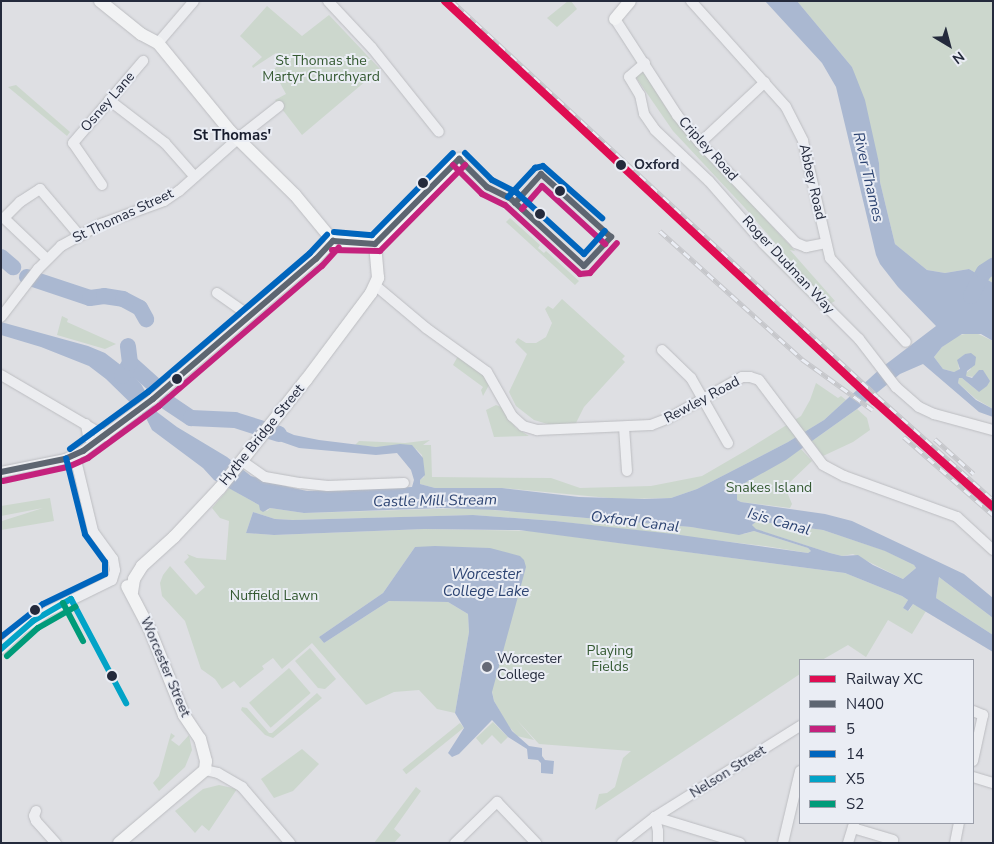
<!DOCTYPE html>
<html>
<head>
<meta charset="utf-8">
<style>
  body { margin:0 }
  #map { position:relative; width:994px; height:844px; overflow:hidden; background:#dedfe3; font-family:"Nunito Sans",sans-serif }
  div>[style] { position:absolute }
  [style*='--x'] { left:calc(var(--x)*1px); top:calc(var(--y)*1px); width:calc(var(--w)*1px); rotate:calc(var(--a)*1deg) }
  .green>* { inset:0; background:#ccd7cd; transform-origin:0 0 }
  .water>* { inset:0; background:#aab8d1 }
  .river>* { height:16px; margin:-8px; padding:0 8px; transform-origin:8px; border-radius:8px; background:#aab8d1 }
  .roads { filter:drop-shadow(0 0 1px #bcbdc1) drop-shadow(0 0 1px #bcbdc1) }
  .minor>* { height:10px; margin:-5px; padding:0 5px; transform-origin:5px; border-radius:5px; background:#ecedf0 }
  .major>* { height:12px; margin:-6px; padding:0 6px; transform-origin:6px; border-radius:6px; background:#f2f3f4 }
  .rail>* { height:4.5px; margin-top:-2.25px; transform-origin:0; background:repeating-linear-gradient(90deg,#eaedf4 0 8px,#c6c7cb 0 16px); box-sizing:border-box; border-block:1px solid #c6c7cb }
  .bus-1>* { height:6px; margin:-3px; padding:0 3px; transform-origin:3px; border-radius:3px; background:#5e6671 }
  .bus-2>* { height:6px; margin:-3px; padding:0 3px; transform-origin:3px; border-radius:3px; background:#c4227d }
  .bus-3>* { height:6px; margin:-3px; padding:0 3px; transform-origin:3px; border-radius:3px; background:#0065bd }
  .bus-4>* { height:6px; margin:-3px; padding:0 3px; transform-origin:3px; border-radius:3px; background:#02a3c7 }
  .bus-5>* { height:6px; margin:-3px; padding:0 3px; transform-origin:3px; border-radius:3px; background:#009b79 }
  .rail-1>* { height:8px; margin:-4px; padding:0 4px; transform-origin:4px; border-radius:4px; background:#df0d52 }
  .dots>* { width:14px; height:14px; translate:-50% -50%; box-sizing:border-box; border:2px solid #eaedf4; border-radius:50% }
  span { translate:-50% -50%; white-space:nowrap; text-align:center; line-height:1.15; -webkit-text-stroke:4px #eaedf4; paint-order:stroke }
  .park-label { font-size:14px; color:#345931 }
  .street-label { font-size:14px; color:#242a3c }
  .stop-label { font-size:14px; color:#242a3c; font-weight:700 }
  .left { translate:0 -50%; text-align:left }
  .poi-label { font-size:14px; color:#242a3c }
  .neighbourhood-label { font-size:15px; color:#171c2d; font-weight:700 }
  .water-label { font-size:15px; color:#2d4472; font-style:italic }
  .frame { position:absolute; inset:0; border:2px solid #242a3c; pointer-events:none }
  .legend { position:absolute; left:799px; top:659px; width:175px; height:165px; box-sizing:border-box; background:#eaedf4; border:1px solid #9b9faa; margin:0; padding:6px 9px; list-style:none; font-size:15px; color:#242a3c }
  .legend li { display:flex; align-items:center; gap:10px; height:25px }
  .legend b { width:25px; border:1px solid #9b9faa }
  .north { position:absolute; left:924px; top:20px; width:50px; height:50px; -webkit-text-stroke:4px #eaedf4; paint-order:stroke; rotate:143deg; font-size:14px; font-weight:700; line-height:20px; text-align:center; color:#242a3c }
  .north::after { content:''; display:block; margin:auto; width:18px; height:22px; background:#242a3c; clip-path:polygon(50% 0,100% 100%,50% 72%,0 100%) }
</style>
</head>
<body>
<div id="map">
  <div class="green">
    <div style="clip-path:polygon(568px 1px,571px 1px,577px 9px,557px 27px,547px 18px)"></div>
    <div style="clip-path:polygon(797px 1px,993px 1px,993px 283px,969px 269px,945px 273px,927px 270px,895px 244px,880px 182px,879px 163px,852px 67px)"></div>
    <div style="clip-path:polygon(267px 6px,302px 36px,329px 15px,380px 69px,302px 135px,275px 100px,286px 94px,273px 70px,283px 61px,276px 53px,253px 68px,252px 66px,262px 57px,240px 36px)"></div>
    <div style="clip-path:polygon(643px 71px,674px 120px,795px 251px,790px 250px,835px 301px,828px 305px,745px 208px,673px 131px,635px 76px)"></div>
    <div style="clip-path:polygon(16px 85px,70px 132px,67px 136px,8px 87px)"></div>
    <div style="clip-path:polygon(510px 218px,540px 245px,538px 248px,544px 253px,546px 251px,579px 281px,575px 285px,506px 222px)"></div>
    <div style="clip-path:polygon(562px 299px,625px 356px,622px 359px,625px 362px,584px 407px,575px 425px,551px 425px,534px 420px,516px 406px,509px 392px,527px 354px,515px 342px,518px 338px,526px 343px,536px 343px,546px 337px,552px 323px,545px 309px,548px 306px,553px 309px)"></div>
    <div style="clip-path:polygon(62px 316px,68px 319px,67px 322px,116px 344px,105px 349px,57px 335px)"></div>
    <div style="clip-path:polygon(974px 332px,993px 341px,993px 409px,976px 399px,958px 383px,959px 378px,962px 378px,979px 392px,974px 377px,966px 376px,966px 373px,971px 369px,965px 354px,958px 360px,959px 370px,954px 372px,943px 369px,934px 357px,942px 347px,956px 336px)"></div>
    <div style="clip-path:polygon(458px 356px,485px 376px,489px 385px,483px 396px,481px 390px,483px 387px,453px 365px)"></div>
    <div style="clip-path:polygon(816px 383px,838px 398px,841px 396px,846px 400px,824px 420px,788px 442px,697px 489px,671px 498px,620px 499px,502px 488px,435px 488px,420px 484px,420px 480px,424px 477px,422px 455px,416px 449px,406px 446px,376px 447px,355px 445px,359px 441px,405px 443px,430px 440px,423px 445px,431px 445px,432px 477px,551px 478px,580px 488px,651px 486px,702px 476px,745px 451px,801px 416px,810px 400px)"></div>
    <div style="clip-path:polygon(496px 405px,501px 407px,516px 428px,529px 436px,494px 437px,486px 410px)"></div>
    <div style="clip-path:polygon(857px 409px,867px 418px,870px 430px,853px 442px,823px 456px,812px 441px)"></div>
    <div style="clip-path:polygon(801px 449px,812px 461px,788px 484px,787px 492px,792px 504px,790px 508px,741px 502px,737px 500px,737px 493px,743px 484px)"></div>
    <div style="clip-path:polygon(229px 488px,259px 505px,267px 511px,270px 508px,304px 513px,469px 508px,691px 527px,744px 534px,754px 531px,808px 548px,811px 551px,808px 553px,765px 546px,555px 521px,473px 515px,293px 520px,275px 519px,253px 512px,246px 533px,274px 535px,424px 529px,531px 531px,845px 573px,902px 596px,908px 600px,903px 608px,909px 611px,913px 604px,926px 611px,912px 634px,888px 620px,866px 657px,848px 645px,822px 660px,800px 660px,800px 674px,595px 810px,599px 794px,607px 793px,615px 787px,623px 758px,631px 751px,539px 744px,516px 719px,534px 740px,517px 736px,507px 724px,494px 701px,492px 691px,490px 548px,415px 547px,383px 593px,319px 637px,324px 643px,389px 601px,448px 602px,468px 614px,469px 632px,455px 713px,437px 709px,419px 690px,394px 692px,366px 705px,312px 643px,282px 669px,273px 658px,262px 666px,264px 669px,240px 688px,234px 681px,222px 689px,215px 679px,201px 669px,185px 621px,162px 596px,160px 583px,163px 575px,170px 566px,196px 595px,205px 587px,184px 562px,189px 557px,187px 554px,197px 558px,226px 560px,229px 521px,220px 518px,212px 508px)"></div>
    <div style="clip-path:polygon(50px 498px,54px 521px,1px 530px,1px 519px,2px 521px,43px 508px,1px 516px,1px 506px)"></div>
    <div style="clip-path:polygon(757px 521px,823px 530px,886px 551px,914px 565px,916px 568px,903px 579px,853px 554px,842px 556px,830px 553px,755px 529px,752px 525px)"></div>
    <div style="clip-path:polygon(939px 577px,993px 618px,993px 635px,936px 598px)"></div>
    <div style="clip-path:polygon(310px 648px,336px 679px,325px 689px,318px 688px,295px 661px)"></div>
    <div style="left:289px;top:668px;width:33px;height:53px;rotate:49deg"></div>
    <div style="clip-path:polygon(317px 693px,322px 698px,273px 738px,265px 735px,241px 710px,242px 707px,247px 708px,269px 733px,272px 733px)"></div>
    <div style="clip-path:polygon(493px 722px,508px 737px,501px 744px,492px 735px,482px 745px,476px 738px)"></div>
    <div style="left:460px;top:723px;width:6px;height:74px;rotate:51deg"></div>
    <div style="clip-path:polygon(171px 733px,175px 736px,171px 740px,179px 746px,189px 735px,192px 750px,185px 767px,159px 791px,153px 783px,159px 776px)"></div>
    <div style="clip-path:polygon(302px 749px,319px 764px,293px 791px,274px 798px,261px 779px)"></div>
    <div style="clip-path:polygon(219px 785px,237px 789px,209px 831px,202px 825px,195px 833px,175px 811px,203px 789px)"></div>
    <div style="clip-path:polygon(416px 787px,421px 791px,394px 829px,401px 835px,394px 843px,374px 843px)"></div>
  </div>
  <div class="water">
    <div style="clip-path:polygon(evenodd,765px 1px,797px 1px,852px 67px,865px 100px,879px 163px,880px 182px,895px 244px,927px 270px,945px 273px,969px 269px,993px 283px,993px 341px,981px 334px,962px 334px,942px 347px,934px 357px,943px 369px,954px 372px,960px 369px,957px 360px,965px 354px,971px 353px,976px 357px,975px 365px,967px 371px,966px 376px,972px 378px,979px 370px,983px 370px,990px 381px,987px 386px,979px 392px,962px 378px,959px 378px,958px 383px,976px 400px,993px 409px,993px 417px,979px 412px,923px 364px,900px 374px,857px 409px,812px 441px,786px 460px,743px 484px,737px 493px,737px 500px,741px 502px,825px 514px,852px 521px,964px 574px,993px 598px,993px 618px,939px 577px,936px 598px,993px 635px,993px 652px,913px 604px,908px 611px,903px 608px,908px 600px,902px 596px,845px 573px,519px 530px,424px 529px,274px 535px,246px 533px,253px 512px,275px 519px,293px 520px,473px 515px,555px 521px,673px 534px,808px 553px,811px 551px,808px 548px,754px 531px,739px 535px,691px 527px,495px 510px,443px 508px,304px 513px,270px 508px,263px 512px,260px 510px,259px 505px,214px 480px,203px 468px,152px 430px,146px 418px,106px 379px,89px 366px,41px 347px,1px 335px,1px 322px,88px 346px,105px 353px,131px 373px,141px 384px,157px 412px,177px 427px,227px 457px,251px 476px,289px 487px,307px 491px,412px 487px,414px 480px,411px 470px,397px 453px,376px 455px,299px 448px,253px 432px,262px 421px,294px 435px,319px 440px,376px 447px,400px 444px,412px 445px,423px 458px,425px 475px,420px 480px,420px 484px,435px 488px,502px 488px,579px 497px,644px 499px,671px 498px,697px 489px,788px 442px,824px 420px,881px 368px,936px 326px,898px 287px,880px 264px,876px 255px,836px 87px,822px 63px,765px 1px,757px 521px,823px 530px,885px 551px,914px 565px,916px 568px,903px 579px,873px 565px,858px 555px,842px 556px,830px 553px,756px 529px,752px 525px,757px 521px)"></div>
    <div style="clip-path:polygon(435px 546px,490px 548px,520px 556px,524px 560px,526px 567px,492px 692px,494px 701px,512px 731px,529px 746px,542px 748px,542px 756px,545px 760px,554px 761px,553px 774px,541px 773px,541px 763px,538px 760px,528px 759px,527px 749px,508px 737px,492px 720px,459px 754px,452px 757px,448px 753px,464px 728px,455px 713px,469px 632px,468px 614px,448px 602px,389px 601px,324px 643px,319px 637px,383px 593px,415px 547px)"></div>
  </div>
  <div class="river">
    <div style="--x:1;--y:257;--w:16;--a:40"></div>
    <div style="--x:27;--y:277;--w:66;--a:18.4"></div>
    <div style="--x:90;--y:298;--w:14;--a:-8"></div>
    <div style="--x:104;--y:296;--w:19;--a:9"></div>
    <div style="--x:123;--y:299;--w:19;--a:28"></div>
    <div style="--x:140;--y:308;--w:13;--a:61"></div>
    <div style="--x:971;--y:296;--w:27;--a:-62"></div>
    <div style="--x:984;--y:272;--w:11;--a:-34"></div>
    <div style="--x:130;--y:363;--w:31;--a:42"></div>
    <div style="--x:122;--y:376;--w:15;--a:-58"></div>
    <div style="--x:130;--y:363;--w:17;--a:-97"></div>
    <div style="--x:167;--y:402;--w:29;--a:34"></div>
    <div style="--x:191;--y:418;--w:44;--a:2.6"></div>
    <div style="--x:235;--y:420;--w:46;--a:17.7"></div>
  </div>
  <div class="roads">
    <div class="minor">
      <div style="--x:328;--y:1;--w:64;--a:46.9"></div>
      <div style="--x:372;--y:48;--w:107;--a:51.4"></div>
      <div style="--x:691;--y:1;--w:142;--a:48.1"></div>
      <div style="--x:786;--y:107;--w:38;--a:63"></div>
      <div style="--x:803;--y:141;--w:120;--a:77"></div>
      <div style="--x:830;--y:258;--w:113;--a:47.9"></div>
      <div style="--x:615;--y:19;--w:114;--a:57.1"></div>
      <div style="--x:677;--y:115;--w:36;--a:51"></div>
      <div style="--x:700;--y:143;--w:139;--a:46.2"></div>
      <div style="--x:796;--y:243;--w:11;--a:22"></div>
      <div style="--x:806;--y:247;--w:20;--a:-11"></div>
      <div style="--x:158;--y:43;--w:55;--a:-49.4"></div>
      <div style="--x:645;--y:63;--w:21;--a:139"></div>
      <div style="--x:629;--y:77;--w:21;--a:59"></div>
      <div style="--x:640;--y:95;--w:19;--a:78"></div>
      <div style="--x:644;--y:114;--w:19;--a:55"></div>
      <div style="--x:655;--y:130;--w:74;--a:43.4"></div>
      <div style="--x:709;--y:181;--w:82;--a:48.9"></div>
      <div style="--x:763;--y:243;--w:136;--a:45"></div>
      <div style="--x:859;--y:339;--w:61;--a:52.4"></div>
      <div style="--x:896;--y:387;--w:30;--a:41"></div>
      <div style="--x:919;--y:407;--w:17;--a:25"></div>
      <div style="--x:934;--y:414;--w:61;--a:15.2"></div>
      <div style="--x:109;--y:100;--w:71;--a:37.5"></div>
      <div style="--x:165;--y:143;--w:45;--a:48.6"></div>
      <div style="--x:700;--y:143;--w:89;--a:-43.2"></div>
      <div style="--x:102;--y:185;--w:51;--a:-124.6"></div>
      <div style="--x:73;--y:143;--w:108;--a:-49.5"></div>
      <div style="--x:47;--y:259;--w:59;--a:-136.4"></div>
      <div style="--x:4;--y:218;--w:23;--a:-45"></div>
      <div style="--x:20;--y:202;--w:24;--a:-33"></div>
      <div style="--x:40;--y:189;--w:60;--a:49.7"></div>
      <div style="--x:376;--y:286;--w:65;--a:40"></div>
      <div style="--x:426;--y:328;--w:75;--a:35.8"></div>
      <div style="--x:487;--y:372;--w:51;--a:60.4"></div>
      <div style="--x:512;--y:416;--w:15;--a:42"></div>
      <div style="--x:523;--y:426;--w:15;--a:16"></div>
      <div style="--x:537;--y:430;--w:114;--a:-2.5"></div>
      <div style="--x:651;--y:425;--w:17;--a:-21"></div>
      <div style="--x:667;--y:419;--w:86;--a:-29.2"></div>
      <div style="--x:742;--y:377;--w:8;--a:0"></div>
      <div style="--x:750;--y:377;--w:9;--a:18"></div>
      <div style="--x:759;--y:380;--w:106;--a:53"></div>
      <div style="--x:823;--y:465;--w:24;--a:28"></div>
      <div style="--x:844;--y:476;--w:120;--a:19.9"></div>
      <div style="--x:957;--y:517;--w:49;--a:42.5"></div>
      <div style="--x:217;--y:293;--w:40;--a:34.9"></div>
      <div style="--x:1;--y:317;--w:61;--a:-52.4"></div>
      <div style="--x:38;--y:269;--w:33;--a:-45"></div>
      <div style="--x:61;--y:246;--w:46;--a:-28.8"></div>
      <div style="--x:101;--y:224;--w:67;--a:-20.1"></div>
      <div style="--x:164;--y:201;--w:18;--a:-34"></div>
      <div style="--x:179;--y:191;--w:84;--a:-41.6"></div>
      <div style="--x:242;--y:135;--w:47;--a:-38.1"></div>
      <div style="--x:662;--y:350;--w:40;--a:44"></div>
      <div style="--x:691;--y:378;--w:75;--a:60.4"></div>
      <div style="--x:1;--y:375;--w:121;--a:30.4"></div>
      <div style="--x:86;--y:424;--w:13;--a:81"></div>
      <div style="--x:88;--y:437;--w:8;--a:45"></div>
      <div style="--x:624;--y:427;--w:44;--a:86.1"></div>
      <div style="--x:242;--y:461;--w:28;--a:35"></div>
      <div style="--x:265;--y:477;--w:36;--a:10"></div>
      <div style="--x:300;--y:483;--w:28;--a:6"></div>
      <div style="--x:328;--y:486;--w:76;--a:-2.3"></div>
      <div style="--x:1;--y:472;--w:65;--a:-11.5"></div>
      <div style="--x:65;--y:459;--w:20;--a:-24"></div>
      <div style="--x:83;--y:451;--w:87;--a:-36.6"></div>
      <div style="--x:153;--y:399;--w:215;--a:-40.7"></div>
      <div style="--x:316;--y:259;--w:25;--a:-47"></div>
      <div style="--x:1;--y:649;--w:26;--a:-43"></div>
      <div style="--x:20;--y:631;--w:33;--a:-35"></div>
      <div style="--x:47;--y:612;--w:72;--a:-26.2"></div>
      <div style="--x:112;--y:580;--w:10;--a:-73"></div>
      <div style="--x:115;--y:570;--w:11;--a:-100"></div>
      <div style="--x:113;--y:559;--w:34;--a:-126"></div>
      <div style="--x:93;--y:531;--w:77;--a:-103.5"></div>
      <div style="--x:973;--y:711;--w:11;--a:22"></div>
      <div style="--x:983;--y:715;--w:47;--a:102.3"></div>
      <div style="--x:205;--y:770;--w:13;--a:13"></div>
      <div style="--x:218;--y:773;--w:28;--a:30"></div>
      <div style="--x:242;--y:787;--w:74;--a:49.4"></div>
      <div style="--x:973;--y:777;--w:21;--a:17"></div>
      <div style="--x:36;--y:811;--w:5;--a:112"></div>
      <div style="--x:34;--y:816;--w:5;--a:68"></div>
      <div style="--x:36;--y:821;--w:30;--a:48"></div>
      <div style="--x:655;--y:817;--w:89;--a:17"></div>
      <div style="--x:655;--y:817;--w:14;--a:78"></div>
      <div style="--x:658;--y:831;--w:12;--a:90"></div>
      <div style="--x:853;--y:828;--w:42;--a:16.7"></div>
      <div style="--x:455;--y:843;--w:59;--a:-44.3"></div>
      <div style="--x:497;--y:802;--w:57;--a:46.4"></div>
      <div style="--x:622;--y:843;--w:42;--a:-38.2"></div>
      <div style="--x:655;--y:817;--w:171;--a:-32.1"></div>
      <div style="--x:783;--y:843;--w:74;--a:-76.7"></div>
      <div style="--x:848;--y:843;--w:21;--a:-73"></div>
      <div style="--x:955;--y:843;--w:20;--a:-79"></div>
    </div>
    <div class="major">
      <div style="--x:100;--y:1;--w:53;--a:38.8"></div>
      <div style="--x:141;--y:34;--w:19;--a:28"></div>
      <div style="--x:158;--y:43;--w:114;--a:50.7"></div>
      <div style="--x:230;--y:131;--w:91;--a:44.6"></div>
      <div style="--x:295;--y:195;--w:60;--a:50.4"></div>
      <div style="--x:333;--y:241;--w:42;--a:4.1"></div>
      <div style="--x:375;--y:244;--w:120;--a:-45.3"></div>
      <div style="--x:615;--y:19;--w:23;--a:-50"></div>
      <div style="--x:132;--y:592;--w:13;--a:-81"></div>
      <div style="--x:134;--y:579;--w:15;--a:-58"></div>
      <div style="--x:142;--y:566;--w:43;--a:-42.2"></div>
      <div style="--x:174;--y:537;--w:67;--a:-46.8"></div>
      <div style="--x:220;--y:488;--w:138;--a:-51.5"></div>
      <div style="--x:306;--y:380;--w:109;--a:-53.2"></div>
      <div style="--x:371;--y:293;--w:17;--a:-65"></div>
      <div style="--x:378;--y:278;--w:34;--a:-95"></div>
      <div style="--x:119;--y:843;--w:113;--a:-40.3"></div>
      <div style="--x:205;--y:770;--w:9;--a:-84"></div>
      <div style="--x:206;--y:761;--w:23;--a:-105"></div>
      <div style="--x:200;--y:739;--w:29;--a:-124"></div>
      <div style="--x:184;--y:715;--w:94;--a:-111.9"></div>
      <div style="--x:149;--y:628;--w:47;--a:-117.6"></div>
    </div>
  </div>
  <div class="rail">
    <div style="--x:452;--y:1;--w:582;--a:42.91"></div>
    <div style="--x:878;--y:397;--w:154;--a:41.8"></div>
    <div style="--x:660;--y:231;--w:191;--a:42"></div>
    <div style="--x:802;--y:359;--w:87;--a:35.7"></div>
    <div style="--x:904;--y:437;--w:118;--a:41.2"></div>
    <div style="--x:935;--y:439;--w:52;--a:41.9"></div>
  </div>
  <div class="bus-1">
    <div style="--x:459;--y:159;--w:40;--a:45"></div>
    <div style="--x:487;--y:187;--w:25;--a:26"></div>
    <div style="--x:510;--y:198;--w:100;--a:42.6"></div>
    <div style="--x:584;--y:266;--w:40;--a:-47"></div>
    <div style="--x:515;--y:203;--w:39;--a:-48"></div>
    <div style="--x:541;--y:174;--w:94;--a:42"></div>
    <div style="--x:333;--y:241;--w:42;--a:4.1"></div>
    <div style="--x:375;--y:244;--w:120;--a:-45.3"></div>
    <div style="--x:1;--y:472;--w:65;--a:-11.5"></div>
    <div style="--x:65;--y:459;--w:20;--a:-24"></div>
    <div style="--x:83;--y:451;--w:87;--a:-36.6"></div>
    <div style="--x:153;--y:399;--w:215;--a:-40.7"></div>
    <div style="--x:316;--y:259;--w:25;--a:-47"></div>
  </div>
  <div class="bus-2">
    <div style="--x:453;--y:165;--w:41;--a:45"></div>
    <div style="--x:482;--y:194;--w:25;--a:26"></div>
    <div style="--x:505;--y:205;--w:102;--a:42.6"></div>
    <div style="--x:580;--y:274;--w:10;--a:-6"></div>
    <div style="--x:590;--y:273;--w:40;--a:-48"></div>
    <div style="--x:522;--y:209;--w:30;--a:-49"></div>
    <div style="--x:542;--y:186;--w:86;--a:42.6"></div>
    <div style="--x:332;--y:250;--w:48;--a:1.2"></div>
    <div style="--x:380;--y:251;--w:121;--a:-45.3"></div>
    <div style="--x:3;--y:481;--w:66;--a:-12.2"></div>
    <div style="--x:68;--y:467;--w:22;--a:-24"></div>
    <div style="--x:88;--y:458;--w:88;--a:-36.2"></div>
    <div style="--x:159;--y:406;--w:215;--a:-40.7"></div>
    <div style="--x:322;--y:266;--w:25;--a:-48"></div>
  </div>
  <div class="bus-3">
    <div style="--x:465;--y:153;--w:38;--a:45"></div>
    <div style="--x:492;--y:180;--w:27;--a:27"></div>
    <div style="--x:516;--y:192;--w:92;--a:42.4"></div>
    <div style="--x:584;--y:254;--w:31;--a:-48"></div>
    <div style="--x:508;--y:197;--w:40;--a:-47"></div>
    <div style="--x:535;--y:168;--w:8;--a:-14"></div>
    <div style="--x:543;--y:166;--w:79;--a:41.4"></div>
    <div style="--x:334;--y:232;--w:38;--a:5"></div>
    <div style="--x:372;--y:235;--w:115;--a:-45.4"></div>
    <div style="--x:70;--y:449;--w:97;--a:-36.2"></div>
    <div style="--x:148;--y:392;--w:213;--a:-40.6"></div>
    <div style="--x:310;--y:253;--w:25;--a:-47"></div>
    <div style="--x:1;--y:637;--w:53;--a:-38.2"></div>
    <div style="--x:43;--y:604;--w:69;--a:-25.8"></div>
    <div style="--x:105;--y:574;--w:12;--a:-90"></div>
    <div style="--x:105;--y:562;--w:34;--a:-126"></div>
    <div style="--x:85;--y:534;--w:78;--a:-104"></div>
  </div>
  <div class="bus-4">
    <div style="--x:71;--y:599;--w:118;--a:62.1"></div>
    <div style="--x:1;--y:649;--w:43;--a:-41.2"></div>
    <div style="--x:33;--y:621;--w:44;--a:-30.1"></div>
  </div>
  <div class="bus-5">
    <div style="--x:63;--y:603;--w:43;--a:62.2"></div>
    <div style="--x:7;--y:656;--w:42;--a:-42.1"></div>
    <div style="--x:38;--y:628;--w:43;--a:-29.6"></div>
  </div>
  <div class="rail-1">
    <div style="--x:445;--y:1;--w:587;--a:43"></div>
    <div style="--x:874;--y:401;--w:159;--a:41.7"></div>
  </div>
  <div class="dots">
    <div style="left:621px;top:165px;background:#242a3c"></div>
    <div style="left:423px;top:183px;background:#242a3c"></div>
    <div style="left:560px;top:191px;background:#242a3c"></div>
    <div style="left:540px;top:214px;background:#242a3c"></div>
    <div style="left:177px;top:379px;background:#242a3c"></div>
    <div style="left:35px;top:610px;background:#242a3c"></div>
    <div style="left:487px;top:667px;background:#656976"></div>
    <div style="left:112px;top:676px;background:#242a3c"></div>
  </div>
  <div class="park-label">
    <span style="left:321px;top:69px">St Thomas the<br>Martyr Churchyard</span>
    <span style="left:769px;top:488px">Snakes Island</span>
    <span style="left:274px;top:596px">Nuffield Lawn</span>
    <span style="left:610px;top:659px">Playing<br>Fields</span>
  </div>
  <div class="street-label">
    <span style="left:108px;top:102px;rotate:-49deg">Osney Lane</span>
    <span style="left:708px;top:149px;rotate:48deg">Cripley Road</span>
    <span style="left:812px;top:182px;rotate:77deg">Abbey Road</span>
    <span style="left:123px;top:216px;rotate:-25deg">St Thomas Street</span>
    <span style="left:788px;top:265px;rotate:47deg">Roger Dudman Way</span>
    <span style="left:702px;top:400px;rotate:-28deg">Rewley Road</span>
    <span style="left:262px;top:435px;rotate:-51deg">Hythe Bridge Street</span>
    <span style="left:165px;top:667px;rotate:67deg">Worcester Street</span>
    <span style="left:728px;top:772px;rotate:-32deg">Nelson Street</span>
  </div>
  <div class="stop-label">
    <span class="left" style="left:634px;top:165px">Oxford</span>
  </div>
  <div class="poi-label">
    <span class="left" style="left:497px;top:667px">Worcester<br>College</span>
  </div>
  <div class="neighbourhood-label">
    <span style="left:232px;top:136px">St Thomas'</span>
  </div>
  <div class="water-label">
    <span style="left:868px;top:177px;rotate:77deg">River Thames</span>
    <span style="left:435px;top:501px;rotate:-1deg">Castle Mill Stream</span>
    <span style="left:635px;top:522px;rotate:7deg">Oxford Canal</span>
    <span style="left:779px;top:522px;rotate:16deg">Isis Canal</span>
    <span style="left:486px;top:583px">Worcester<br>College Lake</span>
  </div>
  <div class="frame"></div>
  <ul class="legend">
  <li><b style="height:6px;background:#df0d52"></b>Railway XC</li>
  <li><b style="height:6px;background:#5e6671"></b>N400</li>
  <li><b style="height:6px;background:#c4227d"></b>5</li>
  <li><b style="height:6px;background:#0065bd"></b>14</li>
  <li><b style="height:6px;background:#02a3c7"></b>X5</li>
  <li><b style="height:6px;background:#009b79"></b>S2</li>
  </ul>
  <div class="north">N</div>
</div>
</body>
</html>
